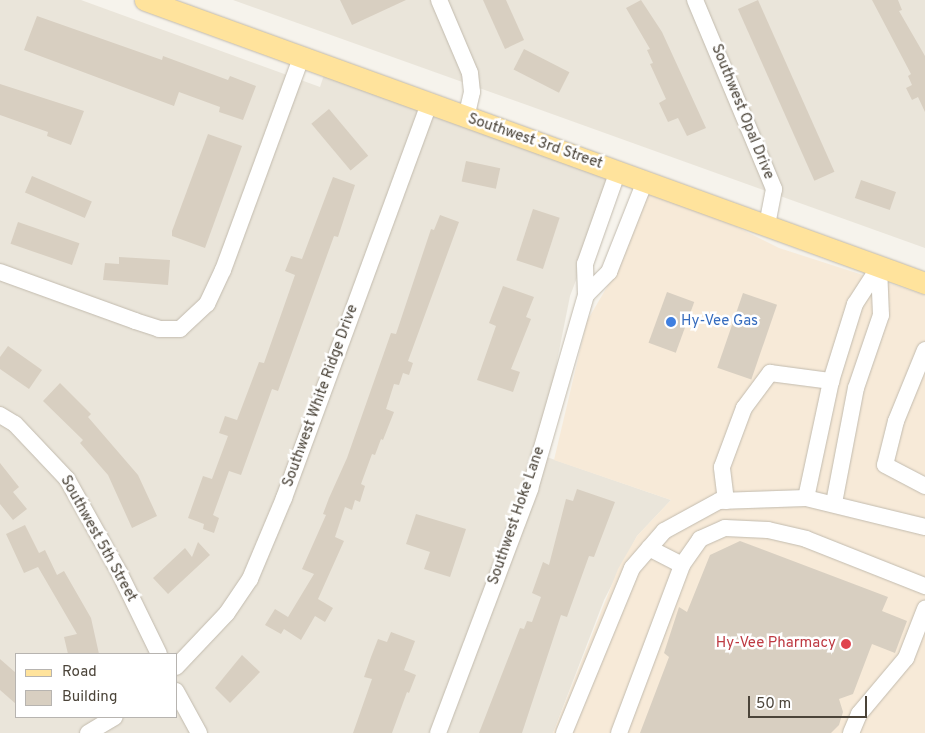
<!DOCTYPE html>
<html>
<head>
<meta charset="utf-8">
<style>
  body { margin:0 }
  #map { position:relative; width:925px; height:733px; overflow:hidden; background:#f6f3ec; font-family:Overpass,sans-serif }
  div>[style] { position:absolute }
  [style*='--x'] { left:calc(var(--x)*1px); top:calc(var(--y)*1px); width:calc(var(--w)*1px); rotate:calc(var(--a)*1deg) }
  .residential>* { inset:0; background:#eae5da }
  .commercial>* { inset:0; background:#f7ead8 }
  .building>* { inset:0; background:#d8cfc1; transform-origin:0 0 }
  .roads { filter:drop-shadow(0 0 1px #c2bbae) drop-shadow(0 0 1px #c2bbae) }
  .minor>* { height:16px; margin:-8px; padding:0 8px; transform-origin:8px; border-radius:8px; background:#fff }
  .major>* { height:21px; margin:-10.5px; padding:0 10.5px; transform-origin:10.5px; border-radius:10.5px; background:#ffe39c }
  .dots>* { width:14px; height:14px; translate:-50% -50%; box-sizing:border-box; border:2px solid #fff; border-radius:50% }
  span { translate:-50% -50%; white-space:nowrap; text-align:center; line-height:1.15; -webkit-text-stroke:5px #fff; paint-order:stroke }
  .street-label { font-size:15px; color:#4b4439 }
  .shop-label { font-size:15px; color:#366cbe }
  .left { translate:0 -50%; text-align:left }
  .health-label { font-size:15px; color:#be3a42 }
  .right { translate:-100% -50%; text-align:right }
  .legend { position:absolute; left:15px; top:653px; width:162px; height:65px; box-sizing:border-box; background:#fff; border:1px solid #b7b4b0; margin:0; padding:6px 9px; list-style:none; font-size:15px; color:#4b4439 }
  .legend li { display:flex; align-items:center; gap:10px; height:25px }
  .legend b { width:25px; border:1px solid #b7b4b0 }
  .scale { position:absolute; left:748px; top:696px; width:119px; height:22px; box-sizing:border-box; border:2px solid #4b4439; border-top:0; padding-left:6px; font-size:15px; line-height:18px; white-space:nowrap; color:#4b4439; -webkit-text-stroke:4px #fff; paint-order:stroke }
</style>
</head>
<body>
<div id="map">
  <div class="residential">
    <div style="clip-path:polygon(evenodd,0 0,81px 0,320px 87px,325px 72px,607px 176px,611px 188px,570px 296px,545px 421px,535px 453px,671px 500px,637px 536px,604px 600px,553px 733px,0 733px,0 0,16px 654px,176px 654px,176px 717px,16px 717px,16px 654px)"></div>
    <div style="clip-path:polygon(233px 0,925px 0,925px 248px,527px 105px)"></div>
  </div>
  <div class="commercial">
    <div style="clip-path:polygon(658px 192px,677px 197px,779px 248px,925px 295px,925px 733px,553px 733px,618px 569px,637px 536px,671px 500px,554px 460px,587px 321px,617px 270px,645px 196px)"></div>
  </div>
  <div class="building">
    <div style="clip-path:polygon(340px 0,406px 0,352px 25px)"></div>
    <div style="clip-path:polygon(483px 0,506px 0,524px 40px,505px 49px)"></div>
    <div style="clip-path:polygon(641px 0,662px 32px,706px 128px,687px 136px,678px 118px,668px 122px,659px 103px,666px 99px,650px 64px,653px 63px,647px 50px,650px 49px,626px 8px)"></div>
    <div style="left:758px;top:0;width:188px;height:22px;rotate:66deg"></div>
    <div style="clip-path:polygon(872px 0,898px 0,902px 10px,899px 11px,925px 56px,925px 112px,918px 97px,912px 100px,906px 88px,912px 85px,908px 76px,911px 74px)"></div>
    <div style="clip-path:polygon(37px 16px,162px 60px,163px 56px,228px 80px,230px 76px,256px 86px,243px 120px,219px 112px,220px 107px,179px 92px,174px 106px,24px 50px)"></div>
    <div style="left:524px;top:49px;width:51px;height:23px;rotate:27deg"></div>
    <div style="clip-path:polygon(0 84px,84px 111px,71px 145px,47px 136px,48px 132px,0 115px)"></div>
    <div style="left:329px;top:109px;width:61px;height:23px;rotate:50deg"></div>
    <div style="clip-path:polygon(208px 134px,242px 146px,205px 248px,172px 236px,172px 231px)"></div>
    <div style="left:466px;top:161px;width:35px;height:21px;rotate:12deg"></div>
    <div style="left:32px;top:176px;width:65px;height:18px;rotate:23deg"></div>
    <div style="clip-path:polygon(333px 177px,355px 185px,338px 237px,334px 236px,278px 391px,272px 389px,241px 475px,229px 471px,213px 515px,219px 518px,214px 533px,203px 529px,204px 524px,188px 518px,203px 476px,212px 479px,228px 436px,219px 433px,225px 416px,237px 420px,259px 362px,264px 363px,295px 275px,285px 271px,291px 256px,302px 259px)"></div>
    <div style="left:861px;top:180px;width:37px;height:19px;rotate:19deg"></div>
    <div style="left:533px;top:209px;width:28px;height:54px;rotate:18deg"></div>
    <div style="clip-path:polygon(440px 215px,459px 222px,408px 361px,413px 363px,409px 375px,403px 373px,399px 385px,394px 384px,386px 409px,394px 412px,383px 440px,381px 439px,375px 455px,372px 454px,361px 484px,365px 486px,360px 502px,355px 500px,352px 510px,345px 507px,335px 537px,344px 541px,318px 599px,333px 608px,325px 622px,315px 616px,301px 640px,284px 629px,281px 634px,265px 625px,275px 609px,288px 617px,314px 574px,302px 569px,326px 515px,323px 514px,329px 498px,347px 458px,391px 333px,396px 334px,431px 229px,434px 230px)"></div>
    <div style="left:18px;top:222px;width:65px;height:23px;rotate:19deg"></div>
    <div style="clip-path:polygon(119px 257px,170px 260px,168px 285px,103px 280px,105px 263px,119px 264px)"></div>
    <div style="clip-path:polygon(503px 286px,534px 297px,526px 317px,531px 319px,511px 369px,520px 372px,513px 392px,477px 380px,496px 326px,489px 323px)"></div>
    <div style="left:667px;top:292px;width:29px;height:54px;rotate:20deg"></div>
    <div style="left:743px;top:293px;width:36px;height:79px;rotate:19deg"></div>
    <div style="clip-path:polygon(8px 346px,42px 370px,29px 389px,0 369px,0 357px)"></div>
    <div style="clip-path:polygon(60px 383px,91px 414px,88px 417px,138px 475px,157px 516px,132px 528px,108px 475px,80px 443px,83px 440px,43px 401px)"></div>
    <div style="clip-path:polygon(0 463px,19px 487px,13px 492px,27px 509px,13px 520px,0 504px)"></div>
    <div style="clip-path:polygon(577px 489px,615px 502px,594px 557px,589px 556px,567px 617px,561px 615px,522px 733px,479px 733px,520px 628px,524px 629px,527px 621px,532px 622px,541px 597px,532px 593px,543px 562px,549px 565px,566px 499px,573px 501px)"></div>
    <div style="clip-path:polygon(416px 514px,466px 529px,450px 577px,424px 569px,430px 552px,406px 544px)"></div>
    <div style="clip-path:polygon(25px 525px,39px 553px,45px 550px,57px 575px,64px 571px,91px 618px,99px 654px,68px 654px,64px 637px,77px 634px,38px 567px,24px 573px,6px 534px)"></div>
    <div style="clip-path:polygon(740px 541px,888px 597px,882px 611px,907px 621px,895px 653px,872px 644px,853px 694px,839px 699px,843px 712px,839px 725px,831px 733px,640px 733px,669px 657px,664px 653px,679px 607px,687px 612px,710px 555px)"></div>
    <div style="clip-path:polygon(198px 542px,210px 555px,168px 594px,153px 578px,185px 548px,192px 557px)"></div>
    <div style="clip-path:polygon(391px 632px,415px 641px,404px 670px,416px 675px,409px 693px,407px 692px,392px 733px,353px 733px,372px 679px,364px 677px,371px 657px,378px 639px,387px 642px)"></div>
    <div style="clip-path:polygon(242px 655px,260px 672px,230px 703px,215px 688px)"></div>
    <div style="clip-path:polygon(0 659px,16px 673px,16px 704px,0 690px)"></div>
  </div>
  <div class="roads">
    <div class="minor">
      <div style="--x:439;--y:0;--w:79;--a:67"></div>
      <div style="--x:470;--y:73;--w:19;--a:84"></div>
      <div style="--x:472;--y:92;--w:26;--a:103"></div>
      <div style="--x:695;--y:0;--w:205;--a:67.3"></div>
      <div style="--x:774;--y:189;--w:38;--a:101"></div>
      <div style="--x:0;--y:272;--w:144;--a:19.9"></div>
      <div style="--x:135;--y:321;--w:25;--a:18"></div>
      <div style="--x:159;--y:329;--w:21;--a:0"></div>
      <div style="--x:180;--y:329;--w:37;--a:-43"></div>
      <div style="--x:207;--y:304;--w:38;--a:-65"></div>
      <div style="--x:223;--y:270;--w:226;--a:-69.8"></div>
      <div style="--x:586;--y:295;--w:33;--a:-45"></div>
      <div style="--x:609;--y:272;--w:98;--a:-68.4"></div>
      <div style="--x:925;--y:350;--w:77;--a:112.2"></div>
      <div style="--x:896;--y:421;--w:45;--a:104"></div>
      <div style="--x:885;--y:465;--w:45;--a:27.7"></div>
      <div style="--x:0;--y:415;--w:17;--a:31"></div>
      <div style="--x:15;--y:424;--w:76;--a:46.6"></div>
      <div style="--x:67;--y:479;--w:107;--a:60.8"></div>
      <div style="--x:119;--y:572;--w:91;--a:64"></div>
      <div style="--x:806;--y:498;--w:120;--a:-77.9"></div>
      <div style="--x:831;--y:381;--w:81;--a:-72.7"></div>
      <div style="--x:855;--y:304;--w:44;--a:-57"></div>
      <div style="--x:726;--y:501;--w:34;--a:-97"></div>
      <div style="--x:722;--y:467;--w:63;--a:-69.6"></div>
      <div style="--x:744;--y:408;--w:44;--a:-53.4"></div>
      <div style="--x:770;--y:373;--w:62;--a:7.5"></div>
      <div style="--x:834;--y:503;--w:117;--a:-79.2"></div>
      <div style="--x:856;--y:388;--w:77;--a:-71.1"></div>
      <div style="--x:881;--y:315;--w:48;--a:-92.4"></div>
      <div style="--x:682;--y:565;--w:32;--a:-55"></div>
      <div style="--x:700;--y:539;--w:27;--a:-24"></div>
      <div style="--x:725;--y:528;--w:43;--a:2.7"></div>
      <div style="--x:768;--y:530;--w:39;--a:13"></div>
      <div style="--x:806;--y:539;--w:128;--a:21.6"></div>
      <div style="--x:176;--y:667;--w:74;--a:-46.6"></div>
      <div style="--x:227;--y:613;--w:41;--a:-55.9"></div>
      <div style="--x:250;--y:579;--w:88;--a:-67.2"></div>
      <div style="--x:284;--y:498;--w:421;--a:-69.8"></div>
      <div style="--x:176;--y:691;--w:48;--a:61.3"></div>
      <div style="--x:88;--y:733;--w:31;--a:-31"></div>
      <div style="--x:438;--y:733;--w:261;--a:-69.3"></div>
      <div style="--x:530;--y:489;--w:202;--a:-73.9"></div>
      <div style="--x:586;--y:295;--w:31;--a:-92"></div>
      <div style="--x:585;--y:264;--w:99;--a:-70.5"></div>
      <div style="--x:564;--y:733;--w:178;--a:-67.6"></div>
      <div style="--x:632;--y:568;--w:49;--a:-49.1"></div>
      <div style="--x:664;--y:531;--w:63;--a:-28.6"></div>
      <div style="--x:719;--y:501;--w:87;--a:-2"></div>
      <div style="--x:806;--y:498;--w:122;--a:13.7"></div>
      <div style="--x:619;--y:733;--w:179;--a:-69.4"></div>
      <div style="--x:682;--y:565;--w:37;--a:-153"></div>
      <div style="--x:851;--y:733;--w:21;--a:-67"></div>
      <div style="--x:859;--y:714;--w:73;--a:-50"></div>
      <div style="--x:906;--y:658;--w:53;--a:-68.8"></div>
    </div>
    <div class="major">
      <div style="--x:145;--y:0;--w:830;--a:19.94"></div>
    </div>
  </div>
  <div class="dots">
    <div style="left:671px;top:322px;background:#3f7fe0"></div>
    <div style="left:846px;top:644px;background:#e0444e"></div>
  </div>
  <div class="street-label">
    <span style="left:742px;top:112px;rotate:68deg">Southwest Opal Drive</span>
    <span style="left:535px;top:142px;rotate:19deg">Southwest 3rd Street</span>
    <span style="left:321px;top:396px;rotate:-70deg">Southwest White Ridge Drive</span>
    <span style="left:517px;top:516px;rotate:-71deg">Southwest Hoke Lane</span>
    <span style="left:98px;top:539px;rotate:61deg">Southwest 5th Street</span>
  </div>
  <div class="shop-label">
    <span class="left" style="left:681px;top:322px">Hy-Vee Gas</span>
  </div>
  <div class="health-label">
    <span class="right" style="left:836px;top:644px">Hy-Vee Pharmacy</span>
  </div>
  <ul class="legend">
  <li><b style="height:6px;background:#ffe39c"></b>Road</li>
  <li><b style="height:14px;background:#d8cfc1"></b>Building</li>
  </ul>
  <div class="scale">50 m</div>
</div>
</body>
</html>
